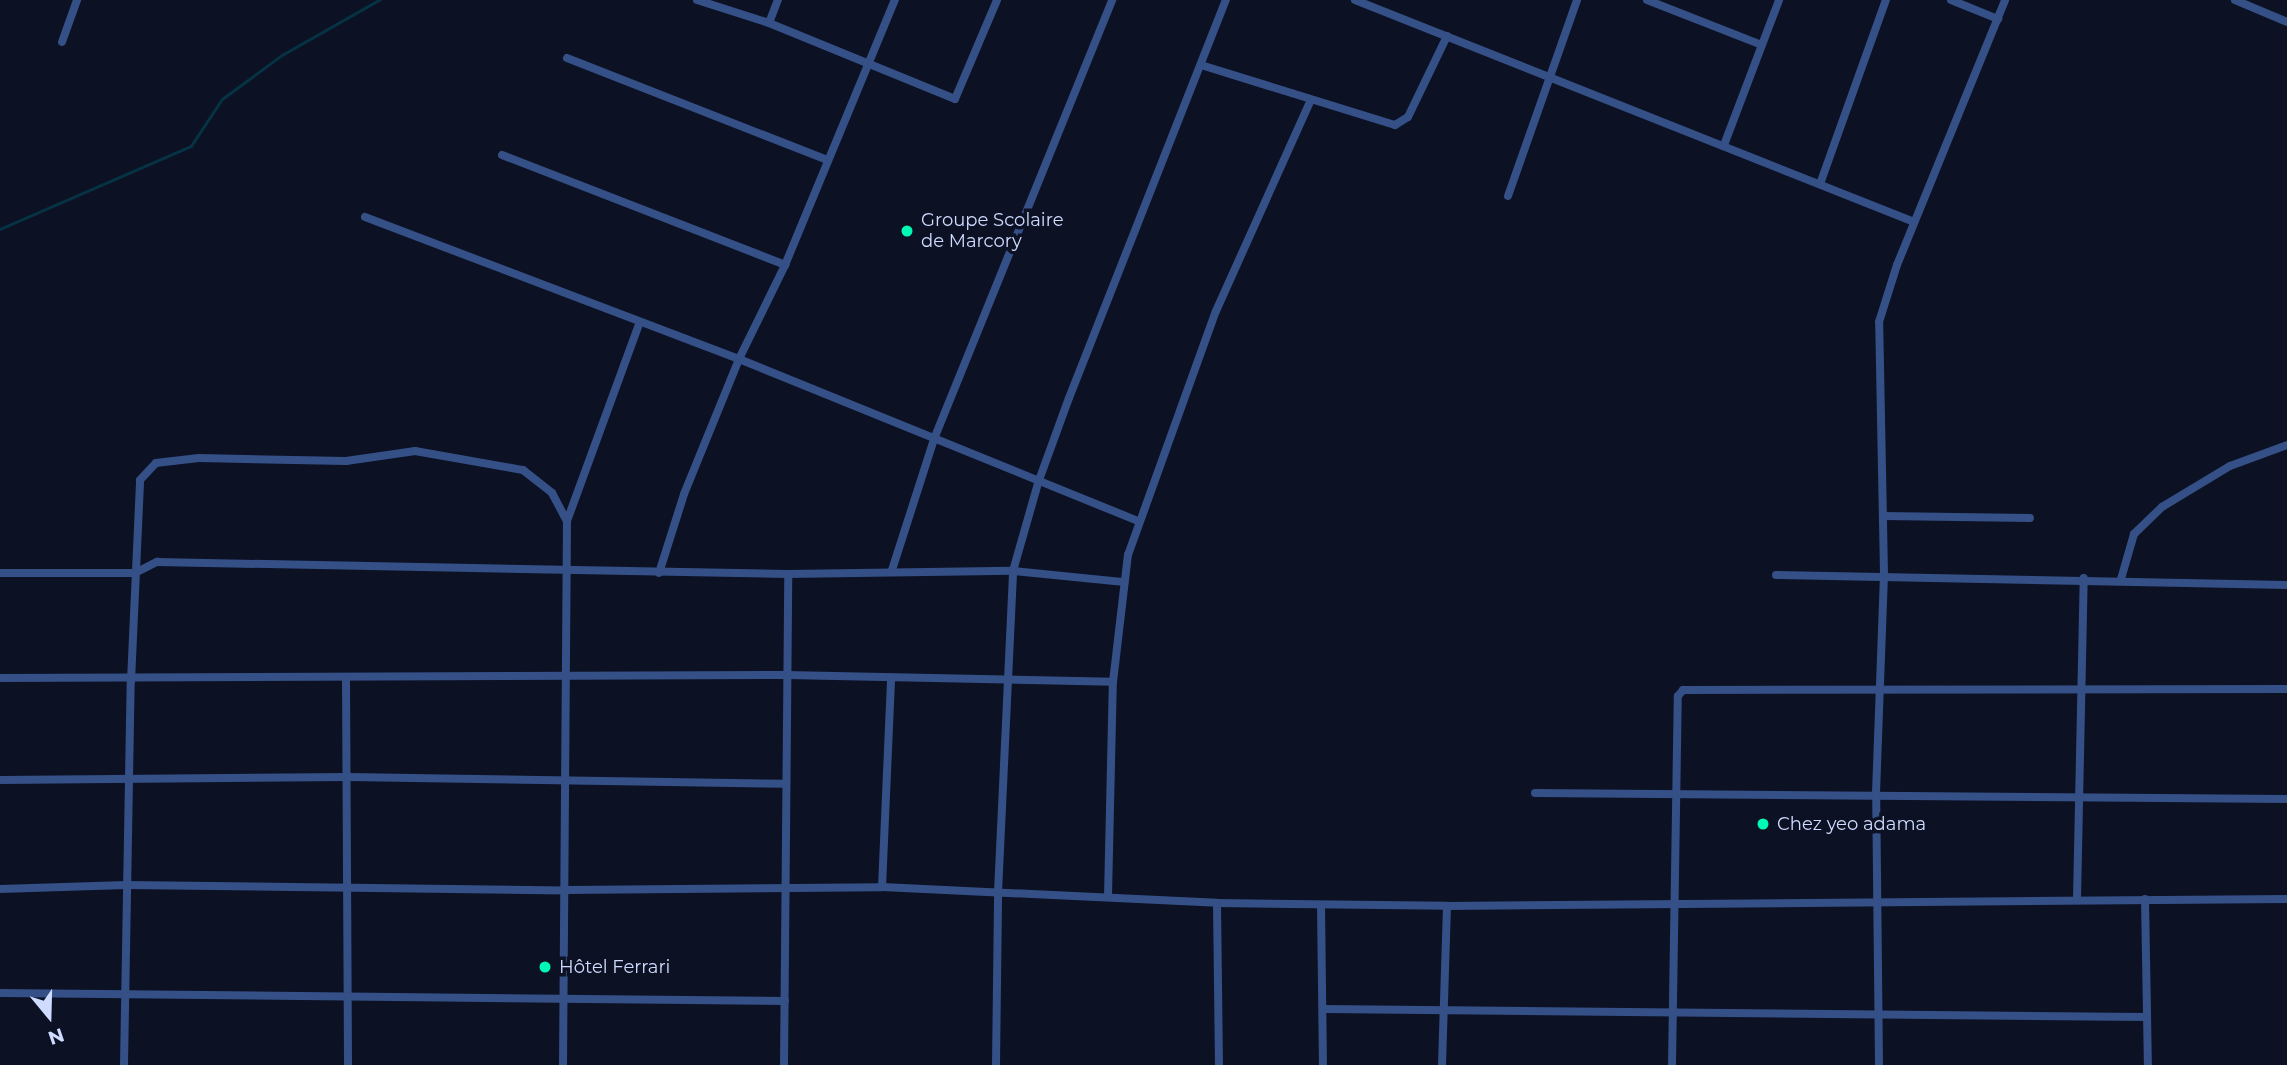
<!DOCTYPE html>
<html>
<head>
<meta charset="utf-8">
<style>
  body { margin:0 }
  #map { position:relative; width:2287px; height:1065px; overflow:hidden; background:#0c1124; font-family:Montserrat,sans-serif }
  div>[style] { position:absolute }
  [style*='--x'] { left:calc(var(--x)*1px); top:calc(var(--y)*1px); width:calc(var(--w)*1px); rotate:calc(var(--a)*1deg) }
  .stream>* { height:2.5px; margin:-1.25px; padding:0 1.25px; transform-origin:1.25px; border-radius:1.25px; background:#063343 }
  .minor>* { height:8px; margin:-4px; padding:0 4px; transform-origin:4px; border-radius:4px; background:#345086 }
  .dots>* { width:19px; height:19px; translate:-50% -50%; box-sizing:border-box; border:4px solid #0c1124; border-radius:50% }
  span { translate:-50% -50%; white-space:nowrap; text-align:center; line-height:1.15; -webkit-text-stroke:7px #0c1124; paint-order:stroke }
  .poi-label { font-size:18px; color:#cfdcff }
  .left { translate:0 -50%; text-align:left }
  .north { position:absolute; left:14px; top:981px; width:70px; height:70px; -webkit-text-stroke:5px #0c1124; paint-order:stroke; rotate:161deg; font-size:19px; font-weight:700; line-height:28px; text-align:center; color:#cfdcff }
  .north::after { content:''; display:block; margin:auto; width:24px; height:32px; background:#cfdcff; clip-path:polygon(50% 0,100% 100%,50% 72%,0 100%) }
</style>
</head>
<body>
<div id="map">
  <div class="stream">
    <div style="--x:0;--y:229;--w:208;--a:-23.5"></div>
    <div style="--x:191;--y:146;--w:56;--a:-56.6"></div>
    <div style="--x:222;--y:99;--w:74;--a:-36.3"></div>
    <div style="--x:282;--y:55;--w:112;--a:-29.6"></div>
  </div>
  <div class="minor">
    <div style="--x:697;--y:0;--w:76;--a:17.7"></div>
    <div style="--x:769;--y:23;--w:201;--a:22.2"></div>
    <div style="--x:955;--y:99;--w:108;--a:-67"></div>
    <div style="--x:1355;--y:0;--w:601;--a:21.66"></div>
    <div style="--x:1647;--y:0;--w:123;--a:21.4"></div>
    <div style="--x:1951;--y:0;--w:51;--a:22"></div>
    <div style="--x:2235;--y:0;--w:56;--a:22.9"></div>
    <div style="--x:769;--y:23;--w:25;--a:-69"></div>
    <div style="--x:62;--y:42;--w:45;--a:-70.3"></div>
    <div style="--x:567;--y:58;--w:279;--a:21.4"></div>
    <div style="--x:1201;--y:65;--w:203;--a:17.2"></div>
    <div style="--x:1395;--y:125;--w:15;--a:-32"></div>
    <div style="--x:1408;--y:117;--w:90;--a:-64.3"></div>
    <div style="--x:1724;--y:145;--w:155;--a:-69.2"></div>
    <div style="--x:502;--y:155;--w:304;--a:21.2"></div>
    <div style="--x:1820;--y:184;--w:195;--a:-70.3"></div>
    <div style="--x:1508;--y:196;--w:208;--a:-70.6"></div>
    <div style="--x:365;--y:217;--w:400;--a:20.8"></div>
    <div style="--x:739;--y:359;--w:431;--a:22.1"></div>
    <div style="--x:1883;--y:516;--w:147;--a:0.8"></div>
    <div style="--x:892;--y:570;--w:138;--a:-72.2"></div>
    <div style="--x:934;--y:439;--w:474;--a:-67.9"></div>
    <div style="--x:0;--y:573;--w:135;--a:0"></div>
    <div style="--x:135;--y:573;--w:25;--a:-27"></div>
    <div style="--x:157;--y:562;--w:631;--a:1.09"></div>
    <div style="--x:788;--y:574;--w:225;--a:-0.8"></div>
    <div style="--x:1013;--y:571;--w:112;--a:5.7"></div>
    <div style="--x:659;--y:573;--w:83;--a:-72.4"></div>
    <div style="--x:684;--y:494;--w:146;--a:-67.8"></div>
    <div style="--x:739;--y:359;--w:105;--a:-63.9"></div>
    <div style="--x:785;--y:265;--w:287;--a:-67.5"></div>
    <div style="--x:1776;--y:575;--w:511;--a:1.12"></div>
    <div style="--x:2121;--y:579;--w:47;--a:-73.9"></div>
    <div style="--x:2134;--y:534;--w:39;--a:-44"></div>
    <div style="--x:2162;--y:507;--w:79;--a:-31.1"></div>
    <div style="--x:2230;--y:466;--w:61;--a:-20.2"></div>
    <div style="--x:0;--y:678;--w:786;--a:-0.22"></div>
    <div style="--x:786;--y:675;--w:327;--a:1.2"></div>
    <div style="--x:346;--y:680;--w:385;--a:89.7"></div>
    <div style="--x:0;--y:780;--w:348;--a:-0.5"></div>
    <div style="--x:348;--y:777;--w:437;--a:0.9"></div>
    <div style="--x:1535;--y:793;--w:752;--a:0.46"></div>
    <div style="--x:882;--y:887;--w:207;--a:-87.5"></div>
    <div style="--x:0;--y:889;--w:126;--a:-1.8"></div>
    <div style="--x:126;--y:885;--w:440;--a:0.7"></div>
    <div style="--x:566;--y:890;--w:316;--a:-0.5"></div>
    <div style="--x:882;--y:887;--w:335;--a:2.7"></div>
    <div style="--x:1217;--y:903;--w:230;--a:0.7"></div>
    <div style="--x:1447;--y:906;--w:840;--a:-0.48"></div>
    <div style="--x:1108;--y:896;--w:214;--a:-88.7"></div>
    <div style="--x:1113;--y:682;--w:128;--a:-83.3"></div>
    <div style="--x:1128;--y:555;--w:259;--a:-70.2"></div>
    <div style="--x:1216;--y:311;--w:229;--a:-65.8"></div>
    <div style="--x:2077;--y:899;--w:321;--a:-88.8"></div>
    <div style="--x:2145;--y:899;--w:166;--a:89"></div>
    <div style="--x:1217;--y:903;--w:162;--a:89.3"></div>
    <div style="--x:1321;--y:905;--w:160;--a:89.3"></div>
    <div style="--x:0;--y:993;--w:785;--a:0.58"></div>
    <div style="--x:1323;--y:1009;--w:823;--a:0.56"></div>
    <div style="--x:124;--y:1065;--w:384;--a:-89"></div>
    <div style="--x:131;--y:681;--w:201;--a:-87.4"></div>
    <div style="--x:140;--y:480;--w:23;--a:-47"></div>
    <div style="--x:156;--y:463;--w:43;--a:-6.6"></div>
    <div style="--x:199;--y:458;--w:147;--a:1.2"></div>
    <div style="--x:346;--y:461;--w:70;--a:-8.2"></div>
    <div style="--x:415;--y:451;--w:110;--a:10"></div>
    <div style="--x:523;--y:470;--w:37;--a:38"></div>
    <div style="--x:552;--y:493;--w:32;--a:62"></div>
    <div style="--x:563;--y:1065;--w:544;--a:-89.58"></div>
    <div style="--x:567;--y:521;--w:212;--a:-69.9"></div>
    <div style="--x:784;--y:1065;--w:491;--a:-89.5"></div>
    <div style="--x:996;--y:1065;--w:173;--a:-89.3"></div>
    <div style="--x:998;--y:892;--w:321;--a:-87.3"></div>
    <div style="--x:1013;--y:571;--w:91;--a:-74.1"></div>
    <div style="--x:1038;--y:483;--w:90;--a:-70"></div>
    <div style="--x:1069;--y:398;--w:428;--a:-68.5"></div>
    <div style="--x:1442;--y:1065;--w:159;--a:-88.2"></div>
    <div style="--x:1672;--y:1065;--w:369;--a:-89.1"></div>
    <div style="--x:1678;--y:696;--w:8;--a:-50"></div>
    <div style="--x:1683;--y:690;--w:604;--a:-0.09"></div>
    <div style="--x:1879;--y:1065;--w:272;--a:-90.6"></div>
    <div style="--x:1876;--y:793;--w:219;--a:-87.9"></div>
    <div style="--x:1884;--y:574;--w:252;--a:-91.1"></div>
    <div style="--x:1879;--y:322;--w:60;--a:-72.5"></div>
    <div style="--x:1897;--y:265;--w:286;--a:-67.8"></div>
  </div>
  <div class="dots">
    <div style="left:907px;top:231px;background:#00fab5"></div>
    <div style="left:1763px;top:824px;background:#00fab5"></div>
    <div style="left:545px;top:967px;background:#00fab5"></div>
  </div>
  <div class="poi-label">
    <span class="left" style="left:921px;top:231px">Groupe Scolaire<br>de Marcory</span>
    <span class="left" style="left:1777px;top:824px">Chez yeo adama</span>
    <span class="left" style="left:559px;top:967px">Hôtel Ferrari</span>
  </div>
  <div class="north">N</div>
</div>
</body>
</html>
